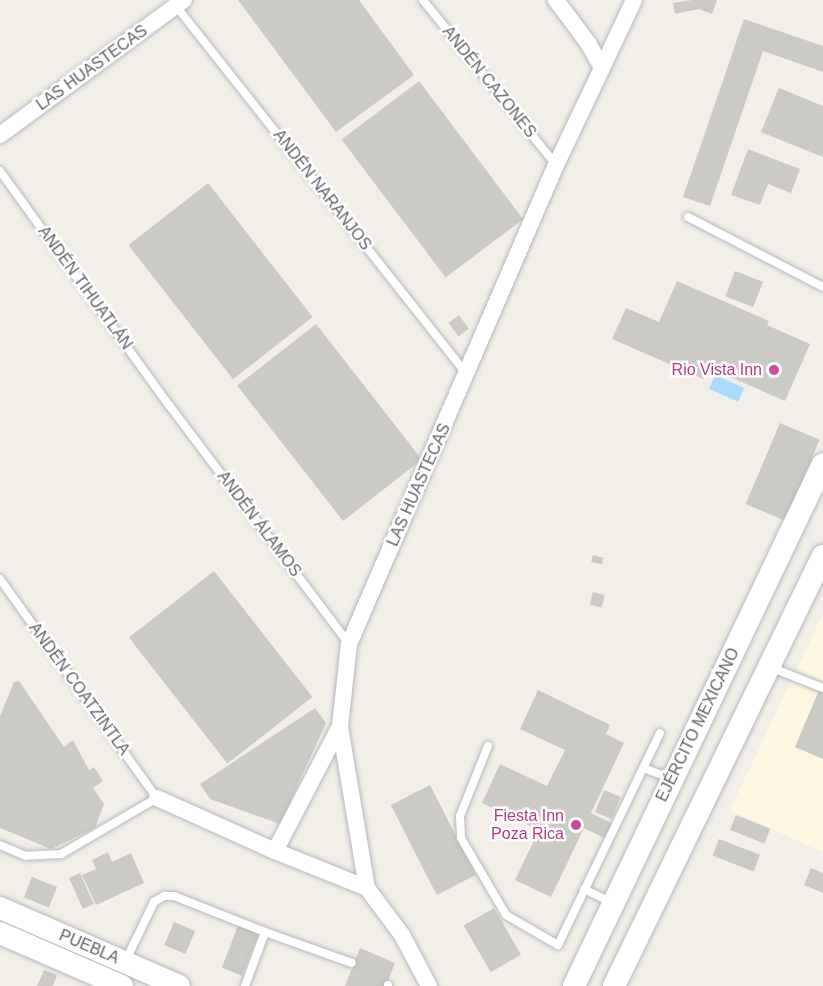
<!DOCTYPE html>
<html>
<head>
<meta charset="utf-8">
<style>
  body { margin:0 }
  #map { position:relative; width:823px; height:986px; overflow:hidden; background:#f1efe8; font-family:Helvetica,sans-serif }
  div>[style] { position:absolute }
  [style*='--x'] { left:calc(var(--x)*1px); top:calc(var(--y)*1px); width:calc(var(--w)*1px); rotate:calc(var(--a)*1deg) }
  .commercial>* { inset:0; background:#fef7e0 }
  .water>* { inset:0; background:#aadaff; transform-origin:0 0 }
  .building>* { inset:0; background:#cccac5; transform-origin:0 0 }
  .roads { filter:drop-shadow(0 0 2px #b5b8bc) drop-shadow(0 0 2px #b5b8bc) }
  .lane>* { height:8px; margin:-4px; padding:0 4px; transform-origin:4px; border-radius:4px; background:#fff }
  .street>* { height:16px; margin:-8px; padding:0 8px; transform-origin:8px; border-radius:8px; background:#fff }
  .secondary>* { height:22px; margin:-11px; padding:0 11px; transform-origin:11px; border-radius:11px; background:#fff }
  .dots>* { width:16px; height:16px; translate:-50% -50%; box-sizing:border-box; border:3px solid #fff; border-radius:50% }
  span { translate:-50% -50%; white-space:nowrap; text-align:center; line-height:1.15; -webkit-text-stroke:5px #fff; paint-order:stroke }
  .street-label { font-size:16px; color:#5f6368 }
  .hotel-label { font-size:16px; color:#b23c85 }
  .right { translate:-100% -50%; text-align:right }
</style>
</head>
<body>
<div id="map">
  <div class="commercial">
    <div style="clip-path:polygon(823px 614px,823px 852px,730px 810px)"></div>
  </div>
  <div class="water">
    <div style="left:715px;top:375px;width:32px;height:15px;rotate:24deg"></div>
  </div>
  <div class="building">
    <div style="clip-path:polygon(238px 0,359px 0,414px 75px,336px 132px)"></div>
    <div style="clip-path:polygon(692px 0,717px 0,712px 14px,699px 9px,675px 14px,673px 3px)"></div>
    <div style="clip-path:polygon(744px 19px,823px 46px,823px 72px,763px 51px,710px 206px,683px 197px)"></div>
    <div style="left:419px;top:81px;width:173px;height:97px;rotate:53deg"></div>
    <div style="clip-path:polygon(779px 88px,823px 106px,823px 157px,761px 132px)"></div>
    <div style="clip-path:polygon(748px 149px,800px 169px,791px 193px,768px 184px,760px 205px,731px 195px)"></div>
    <div style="left:208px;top:183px;width:170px;height:101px;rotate:52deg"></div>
    <div style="left:735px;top:271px;width:30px;height:27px;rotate:21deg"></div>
    <div style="clip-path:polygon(677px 281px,769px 321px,767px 325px,810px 344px,785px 401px,712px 369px,706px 380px,612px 339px,626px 308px,659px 322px)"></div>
    <div style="left:459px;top:315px;width:17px;height:13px;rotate:54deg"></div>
    <div style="left:316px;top:324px;width:172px;height:100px;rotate:52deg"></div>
    <div style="left:780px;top:423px;width:43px;height:88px;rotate:23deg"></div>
    <div style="left:593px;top:555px;width:11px;height:7px;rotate:15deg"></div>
    <div style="left:214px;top:571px;width:160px;height:108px;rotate:52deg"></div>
    <div style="left:593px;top:592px;width:12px;height:13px;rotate:14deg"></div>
    <div style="clip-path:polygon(19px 681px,64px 747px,73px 740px,89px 770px,94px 767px,103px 781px,93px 788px,104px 804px,95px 828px,51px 849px,0 828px,0 716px,14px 682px)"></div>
    <div style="clip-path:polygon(538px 690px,610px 725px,606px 734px,624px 743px,591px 813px,613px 824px,606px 839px,584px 828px,551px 897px,515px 880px,539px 830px,482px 803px,500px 764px,547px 786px,565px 750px,520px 729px)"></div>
    <div style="clip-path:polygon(819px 690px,823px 692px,823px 759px,795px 747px)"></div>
    <div style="clip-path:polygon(315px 708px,326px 723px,280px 824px,210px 799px,200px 784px)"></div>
    <div style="left:430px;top:785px;width:101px;height:44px;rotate:63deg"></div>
    <div style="left:604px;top:790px;width:18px;height:24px;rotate:22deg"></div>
    <div style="left:736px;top:815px;width:37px;height:16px;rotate:22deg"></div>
    <div style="left:719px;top:839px;width:44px;height:18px;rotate:21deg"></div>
    <div style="clip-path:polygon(108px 852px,112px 862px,131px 853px,144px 883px,96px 905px,82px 875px,96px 869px,92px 860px)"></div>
    <div style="clip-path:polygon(811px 868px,823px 873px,823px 893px,804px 885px)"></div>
    <div style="left:80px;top:873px;width:34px;height:12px;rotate:66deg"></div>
    <div style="left:32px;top:877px;width:27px;height:22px;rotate:22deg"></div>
    <div style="left:494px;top:908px;width:54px;height:35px;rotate:60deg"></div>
    <div style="left:174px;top:922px;width:23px;height:25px;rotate:23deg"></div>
    <div style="left:239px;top:923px;width:22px;height:48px;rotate:21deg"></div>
    <div style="clip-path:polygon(360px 948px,395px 963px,386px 986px,345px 986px)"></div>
    <div style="clip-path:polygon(44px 970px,57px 975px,53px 986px,37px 986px)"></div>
  </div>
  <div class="roads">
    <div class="lane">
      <div style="--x:423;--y:0;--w:212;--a:51.1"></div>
      <div style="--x:176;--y:6;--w:470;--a:51.7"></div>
      <div style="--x:0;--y:171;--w:289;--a:54.2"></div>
      <div style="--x:169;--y:405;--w:299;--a:53"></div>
      <div style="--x:688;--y:217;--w:152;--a:27.4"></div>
      <div style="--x:0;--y:579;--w:269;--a:54.4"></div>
      <div style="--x:157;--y:798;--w:111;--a:149.7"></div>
      <div style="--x:61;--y:854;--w:35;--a:177"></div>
      <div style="--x:26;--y:856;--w:28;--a:-157"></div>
      <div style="--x:770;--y:667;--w:57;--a:21.6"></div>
      <div style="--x:488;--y:746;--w:75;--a:111.8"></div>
      <div style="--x:460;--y:816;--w:22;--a:87"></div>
      <div style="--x:461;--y:838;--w:89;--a:59.7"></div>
      <div style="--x:506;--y:915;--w:60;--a:30"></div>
      <div style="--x:558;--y:945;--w:235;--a:-64.3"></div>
      <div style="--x:643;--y:768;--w:30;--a:20"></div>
      <div style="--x:584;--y:889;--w:32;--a:26"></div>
      <div style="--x:265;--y:932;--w:92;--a:19.6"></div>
      <div style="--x:125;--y:962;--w:67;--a:-64.2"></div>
      <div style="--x:154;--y:902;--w:12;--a:-31"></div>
      <div style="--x:164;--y:896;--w:10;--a:0"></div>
      <div style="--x:174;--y:896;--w:98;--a:21.6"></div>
      <div style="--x:265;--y:932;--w:58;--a:110.3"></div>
      <div style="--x:388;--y:985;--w:1;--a:90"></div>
    </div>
    <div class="street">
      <div style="--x:602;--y:68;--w:75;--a:-64.8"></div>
      <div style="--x:0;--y:135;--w:228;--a:-36.3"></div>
      <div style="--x:157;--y:798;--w:129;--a:24.2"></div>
      <div style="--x:275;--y:851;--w:99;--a:21.9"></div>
      <div style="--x:275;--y:851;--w:141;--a:-62.5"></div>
      <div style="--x:429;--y:986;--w:58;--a:-117.9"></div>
      <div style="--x:402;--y:935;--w:59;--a:-126.7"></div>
      <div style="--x:367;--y:888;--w:164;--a:-99.5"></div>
      <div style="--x:340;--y:726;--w:82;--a:-83.7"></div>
      <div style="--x:349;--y:644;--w:522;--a:-66.63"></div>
      <div style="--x:556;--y:165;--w:107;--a:-64.6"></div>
      <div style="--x:602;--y:68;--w:29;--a:-119"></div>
      <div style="--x:588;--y:43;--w:54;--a:-126.7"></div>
    </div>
    <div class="secondary">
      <div style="--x:0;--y:908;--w:195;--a:23.5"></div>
      <div style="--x:0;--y:933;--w:133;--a:23.5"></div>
      <div style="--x:574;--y:986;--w:578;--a:-64.5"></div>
      <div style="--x:614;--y:986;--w:478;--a:-64.1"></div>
    </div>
  </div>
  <div class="dots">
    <div style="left:774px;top:370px;background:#d1479c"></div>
    <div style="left:576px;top:825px;background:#d1479c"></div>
  </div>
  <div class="street-label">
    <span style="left:92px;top:68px;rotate:-36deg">LAS HUASTECAS</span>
    <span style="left:489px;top:82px;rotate:51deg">ANDÉN CAZONES</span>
    <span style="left:322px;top:190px;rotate:52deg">ANDÉN NARANJOS</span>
    <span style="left:85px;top:288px;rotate:54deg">ANDÉN TIHUATLÁN</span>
    <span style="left:419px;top:485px;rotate:-66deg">LAS HUASTECAS</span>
    <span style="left:259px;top:524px;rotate:53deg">ANDÉN ÁLAMOS</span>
    <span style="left:79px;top:689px;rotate:54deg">ANDÉN COATZINTLA</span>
    <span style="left:698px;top:725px;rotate:-64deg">EJÉRCITO MEXICANO</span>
    <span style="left:89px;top:947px;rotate:23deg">PUEBLA</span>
  </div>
  <div class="hotel-label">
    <span class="right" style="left:762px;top:370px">Rio Vista Inn</span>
    <span class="right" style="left:564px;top:825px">Fiesta Inn<br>Poza Rica</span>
  </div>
</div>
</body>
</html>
